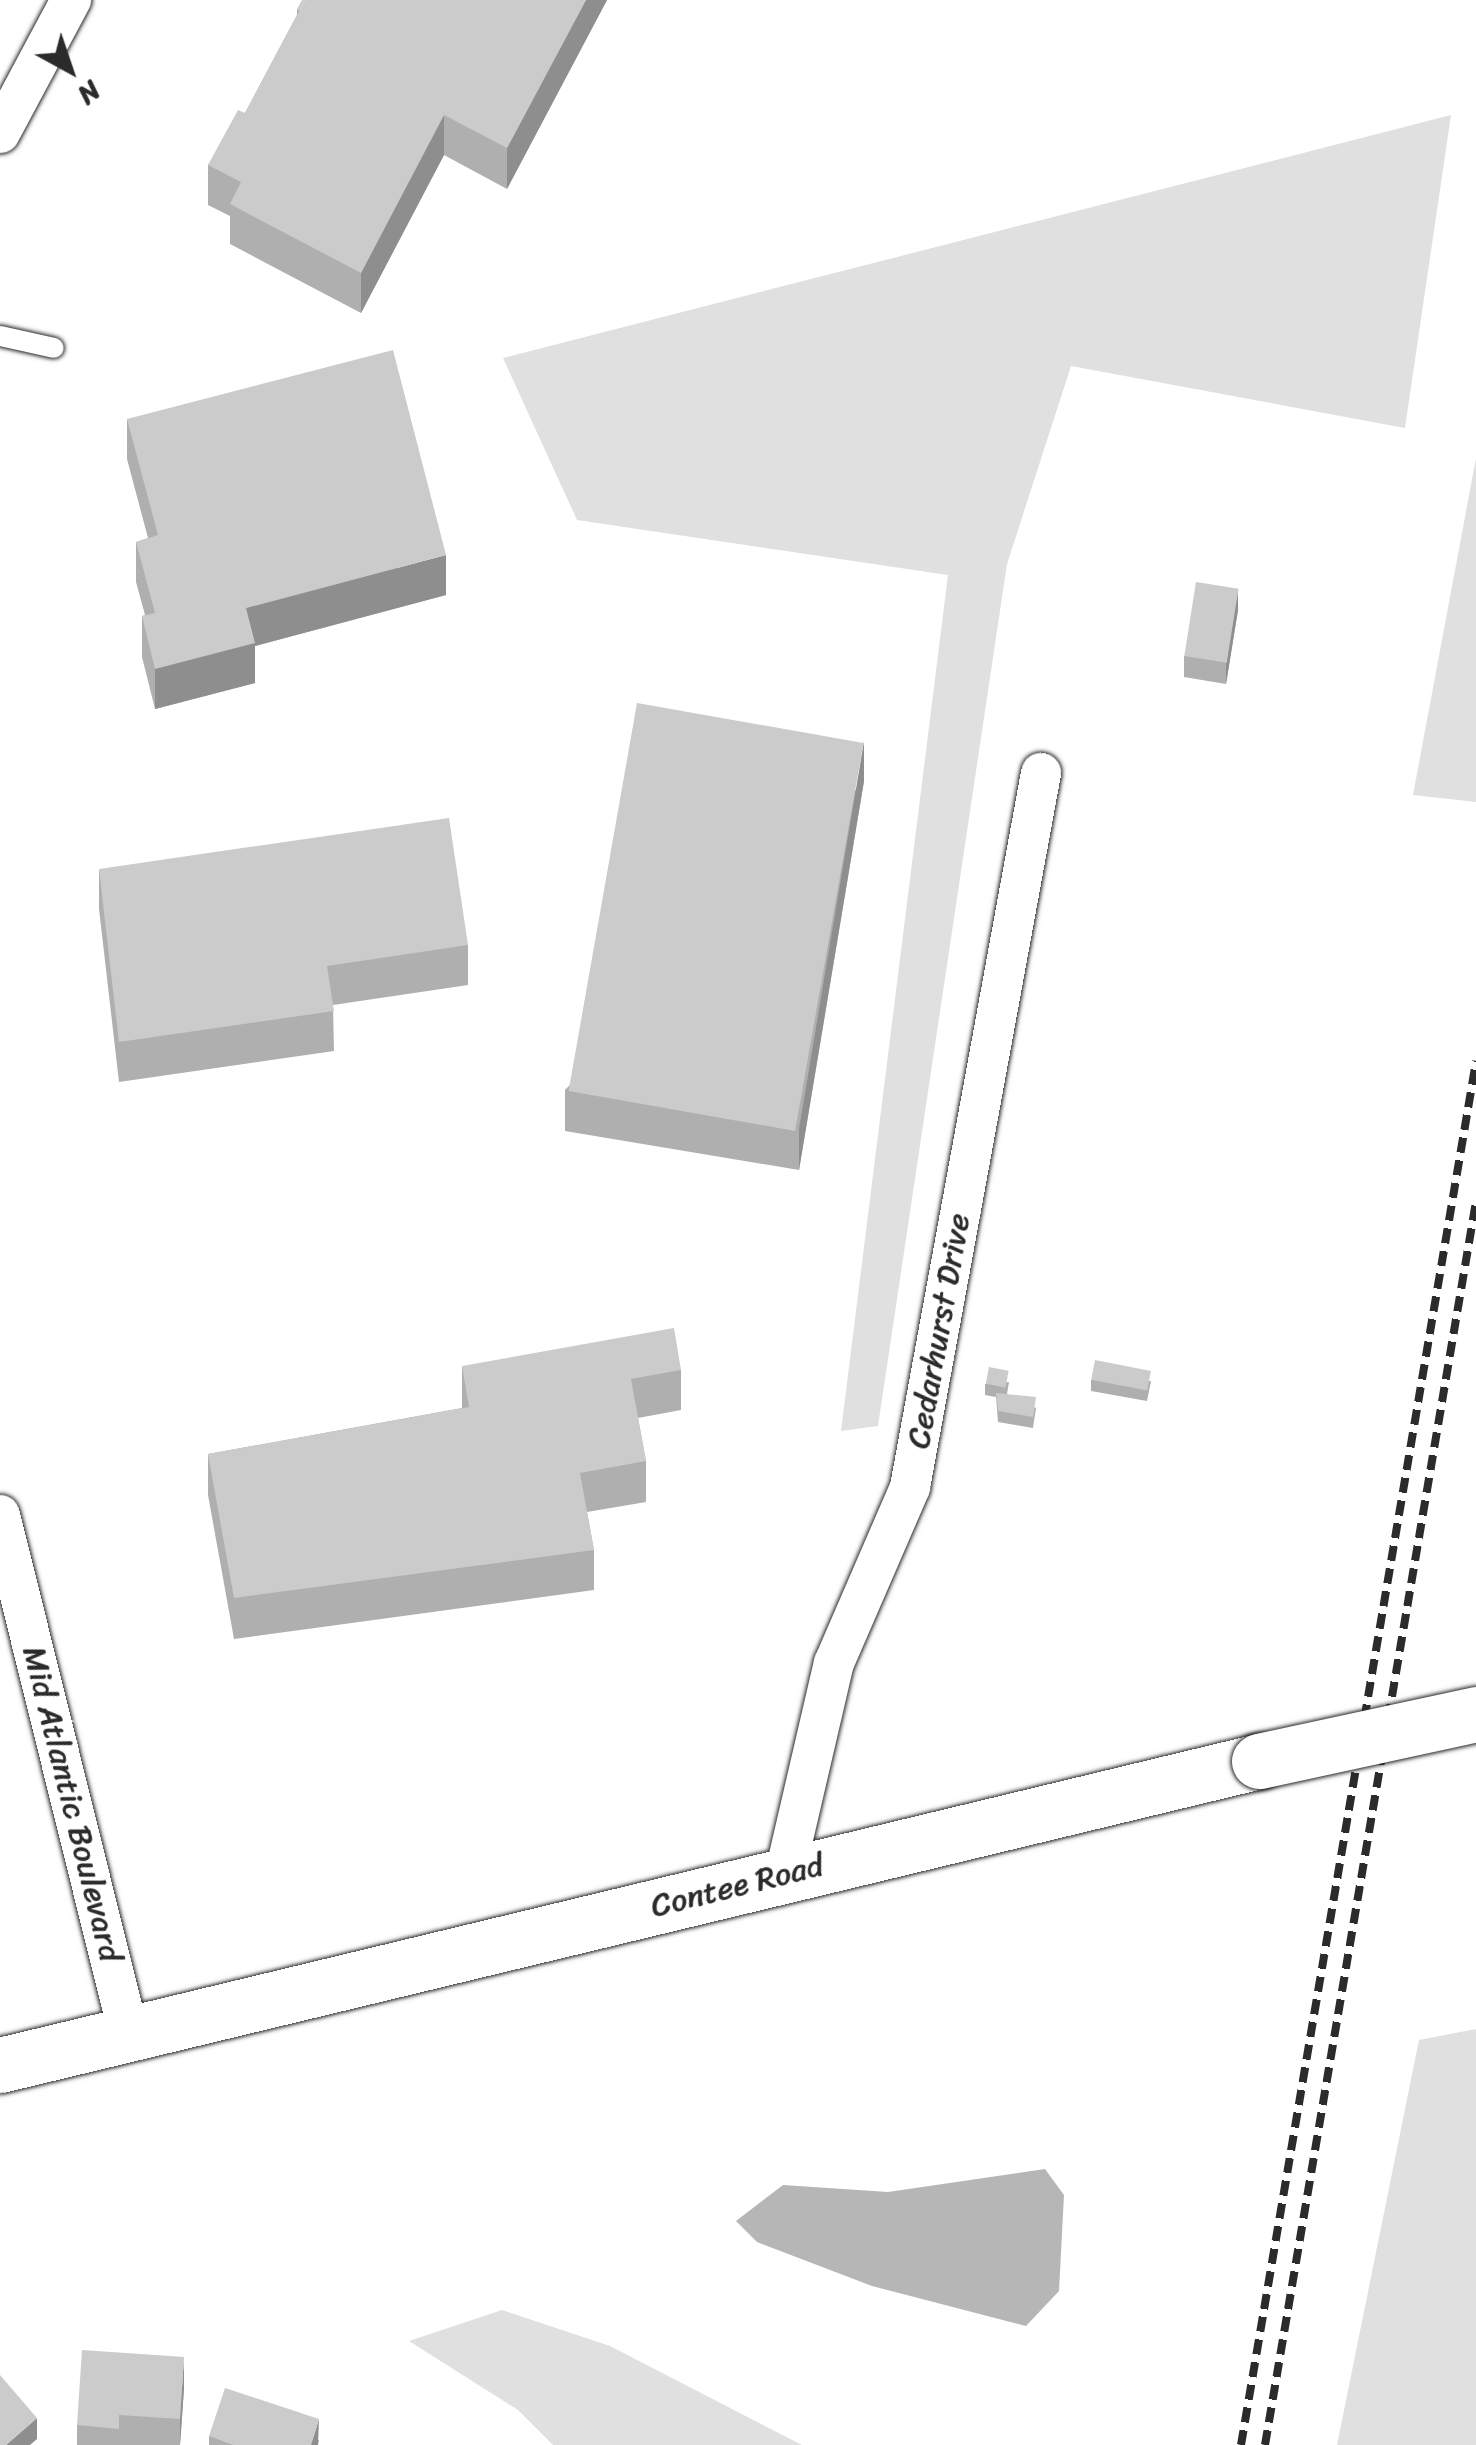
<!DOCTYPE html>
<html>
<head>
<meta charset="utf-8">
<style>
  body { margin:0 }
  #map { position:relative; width:1476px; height:2445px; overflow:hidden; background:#fff; font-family:Sriracha,sans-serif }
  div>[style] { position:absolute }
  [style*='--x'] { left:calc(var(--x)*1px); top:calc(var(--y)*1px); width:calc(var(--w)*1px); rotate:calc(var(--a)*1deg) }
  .green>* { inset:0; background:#e0e0e0 }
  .water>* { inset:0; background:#b6b6b6 }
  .roads { filter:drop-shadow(0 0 2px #2b2b2b) drop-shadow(0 0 2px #2b2b2b) }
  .lane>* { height:20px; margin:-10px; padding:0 10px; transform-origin:10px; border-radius:10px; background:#fff }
  .street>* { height:40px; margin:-20px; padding:0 20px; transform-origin:20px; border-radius:20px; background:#fff }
  .secondary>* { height:55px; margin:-27.5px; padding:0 27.5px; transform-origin:27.5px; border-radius:27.5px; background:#fff }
  .rail>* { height:8px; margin-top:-4px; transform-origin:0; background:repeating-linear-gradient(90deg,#2b2b2b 0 15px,transparent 0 23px) }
  .bridges { filter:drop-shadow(0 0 2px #2b2b2b) drop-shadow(0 0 2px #2b2b2b) }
  .secondary-bridge>* { height:55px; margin:-27.5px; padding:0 27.5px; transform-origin:27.5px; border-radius:27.5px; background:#fff }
  .wall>* { inset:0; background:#afafaf }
  .shaded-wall>* { inset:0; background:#8e8e8e }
  .building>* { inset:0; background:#cbcbcb; transform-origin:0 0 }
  span { translate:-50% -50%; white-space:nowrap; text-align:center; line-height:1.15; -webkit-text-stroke:9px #fff; paint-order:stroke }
  .street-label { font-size:32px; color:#2b2b2b }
  .north { position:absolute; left:20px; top:20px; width:100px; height:100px; -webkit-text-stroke:8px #fff; paint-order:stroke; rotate:140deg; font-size:28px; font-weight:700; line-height:40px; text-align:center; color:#2b2b2b }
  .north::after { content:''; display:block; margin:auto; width:35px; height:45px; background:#2b2b2b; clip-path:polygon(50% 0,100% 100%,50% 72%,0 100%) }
</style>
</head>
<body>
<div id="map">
  <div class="green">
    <div style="clip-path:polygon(1451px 115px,1405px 428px,1071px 366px,1007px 564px,878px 1426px,841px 1431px,948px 575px,577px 520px,503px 358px)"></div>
    <div style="clip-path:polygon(1476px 458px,1476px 802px,1413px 795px)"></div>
    <div style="clip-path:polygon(1476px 2029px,1476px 2445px,1337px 2445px,1419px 2040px)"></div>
    <div style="clip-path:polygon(502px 2310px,610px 2346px,802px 2445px,553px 2445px,518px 2410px,409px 2341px)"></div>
  </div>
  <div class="water">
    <div style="clip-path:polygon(1045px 2169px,1064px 2195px,1059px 2291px,1026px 2326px,872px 2286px,757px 2242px,736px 2221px,783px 2185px,888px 2192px)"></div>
  </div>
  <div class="roads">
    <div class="lane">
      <div style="--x:0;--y:336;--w:55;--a:12.5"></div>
    </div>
    <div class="street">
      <div style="--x:0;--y:133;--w:151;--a:-61.9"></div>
      <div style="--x:0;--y:1515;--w:536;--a:76.07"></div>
      <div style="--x:785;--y:1873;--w:216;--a:-76.9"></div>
      <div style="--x:834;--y:1663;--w:192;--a:-66.6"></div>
      <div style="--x:910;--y:1487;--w:726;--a:-79.6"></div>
    </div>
    <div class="secondary">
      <div style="--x:0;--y:2065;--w:1295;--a:-13.57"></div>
    </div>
  </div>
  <div class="rail">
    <div style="--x:1241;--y:2445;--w:1404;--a:-80.36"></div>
    <div style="--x:1265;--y:2445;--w:1261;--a:-80.37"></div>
  </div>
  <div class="bridges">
    <div class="secondary-bridge">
      <div style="--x:1259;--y:1761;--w:222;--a:-12.2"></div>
    </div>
  </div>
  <div class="wall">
    <div style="clip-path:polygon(607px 0,507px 189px,444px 155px,361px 313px,230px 244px,230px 216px,208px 205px,208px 165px,245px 113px,297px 15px,297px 9px)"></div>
    <div style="clip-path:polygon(127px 419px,446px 595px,255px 646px,255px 683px,155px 709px,142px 657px,142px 616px,145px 615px,136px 582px,136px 542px,148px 538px,127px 459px)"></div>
    <div style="clip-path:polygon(1238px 610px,1226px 684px,1184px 677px,1184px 656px)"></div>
    <div style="clip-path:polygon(864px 781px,799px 1170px,565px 1131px,565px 1090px)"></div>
    <div style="clip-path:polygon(99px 869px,468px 945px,468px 985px,333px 1005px,334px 1051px,119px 1082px,99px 909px)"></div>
    <div style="clip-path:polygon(462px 1366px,681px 1370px,681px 1410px,638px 1418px,646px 1461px,646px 1502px,587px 1512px,594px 1550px,594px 1590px,234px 1639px,208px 1495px,208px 1454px,462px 1408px)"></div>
    <div style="clip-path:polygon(1091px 1380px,1151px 1381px,1147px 1401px,1091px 1391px)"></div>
    <div style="clip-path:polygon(1009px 1382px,1007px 1394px,1036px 1408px,1033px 1428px,998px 1422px,996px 1397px,985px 1395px,985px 1384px)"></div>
    <div style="clip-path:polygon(184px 2388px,180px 2445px,77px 2445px,77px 2425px)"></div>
    <div style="clip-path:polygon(209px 2436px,319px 2440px,318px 2445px,209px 2445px)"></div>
  </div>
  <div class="shaded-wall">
    <div style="clip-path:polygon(586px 0,607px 0,507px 189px,507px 148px)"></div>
    <div style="clip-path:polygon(444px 115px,444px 155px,361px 313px,361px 273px)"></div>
    <div style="clip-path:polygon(446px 555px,446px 595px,255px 646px,255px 683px,155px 709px,155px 669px,246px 608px)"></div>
    <div style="clip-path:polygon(1238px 589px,1238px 610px,1226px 684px,1226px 663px)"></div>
    <div style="clip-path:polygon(864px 741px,864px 781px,799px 1170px,799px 1129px)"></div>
    <div style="clip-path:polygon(184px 2357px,184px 2388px,180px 2445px,180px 2419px)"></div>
    <div style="clip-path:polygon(37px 2418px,37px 2439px,30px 2445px,6px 2445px)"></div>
    <div style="clip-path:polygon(319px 2419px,318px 2445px,311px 2445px)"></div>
  </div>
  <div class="building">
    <div style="clip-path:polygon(302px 0,305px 0,299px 11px,297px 9px)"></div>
    <div style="clip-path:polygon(305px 0,586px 0,507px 148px,444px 115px,361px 273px,230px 204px,241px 182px,208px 165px,238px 110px,245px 113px)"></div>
    <div style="clip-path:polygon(393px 350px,446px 555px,246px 608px,255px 643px,155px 669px,142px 616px,155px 613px,136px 542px,158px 535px,127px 419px)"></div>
    <div style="left:1196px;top:582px;width:43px;height:75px;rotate:9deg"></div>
    <div style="left:637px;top:703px;width:230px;height:394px;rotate:10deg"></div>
    <div style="clip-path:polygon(449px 818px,468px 945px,327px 966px,334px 1011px,119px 1042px,99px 869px)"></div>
    <div style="clip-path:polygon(674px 1328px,681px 1370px,631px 1379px,646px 1461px,580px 1473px,594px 1550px,234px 1598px,208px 1454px,469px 1407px,462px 1366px)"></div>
    <div style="left:1095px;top:1360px;width:57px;height:20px;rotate:11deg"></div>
    <div style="left:989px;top:1367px;width:20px;height:17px;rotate:11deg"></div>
    <div style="clip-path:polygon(996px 1393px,1036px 1397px,1033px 1417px,998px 1411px)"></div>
    <div style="clip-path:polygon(82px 2350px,184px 2357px,180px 2419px,119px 2415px,119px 2429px,77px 2425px)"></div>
    <div style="clip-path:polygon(0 2375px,37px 2418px,6px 2445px,0 2445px)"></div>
    <div style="clip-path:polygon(225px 2388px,319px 2419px,311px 2445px,233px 2445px,209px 2436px)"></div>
  </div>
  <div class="street-label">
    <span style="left:939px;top:1331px;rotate:-80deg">Cedarhurst Drive</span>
    <span style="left:72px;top:1804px;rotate:76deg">Mid Atlantic Boulevard</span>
    <span style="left:737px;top:1886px;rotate:-14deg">Contee Road</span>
  </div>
  <div class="north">N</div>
</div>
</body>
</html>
